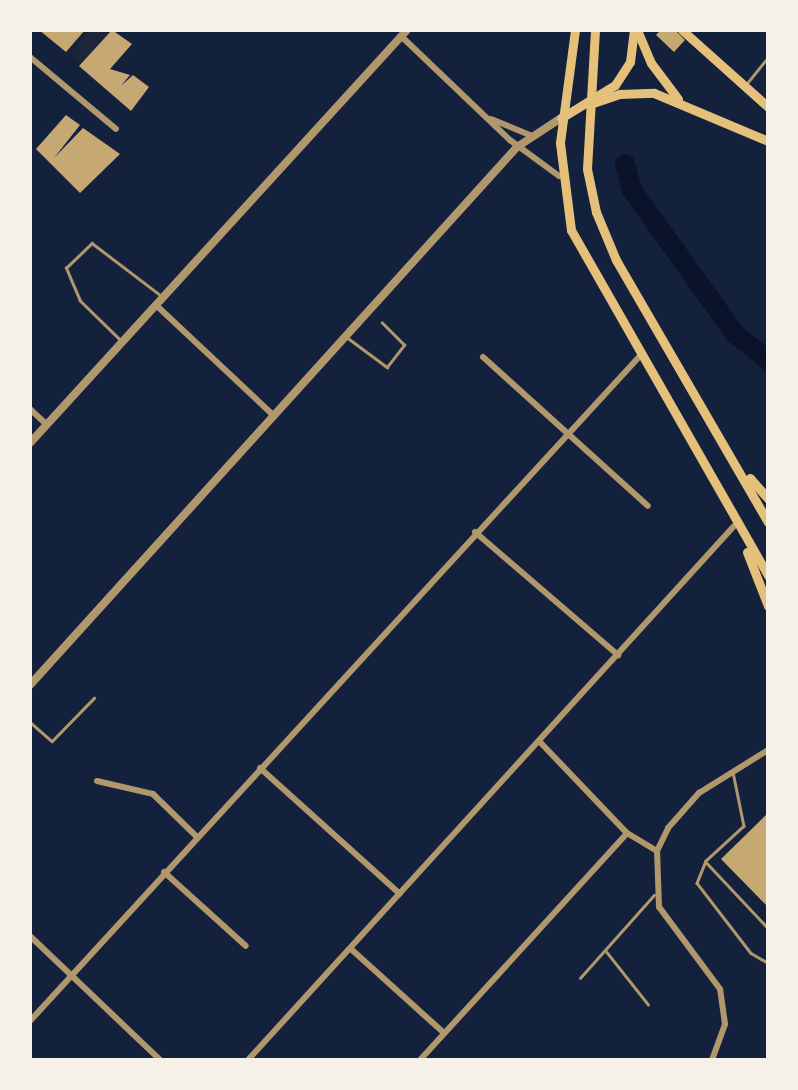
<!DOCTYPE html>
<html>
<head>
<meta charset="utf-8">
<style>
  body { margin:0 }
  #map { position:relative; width:798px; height:1090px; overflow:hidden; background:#14213d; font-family:Barlow,sans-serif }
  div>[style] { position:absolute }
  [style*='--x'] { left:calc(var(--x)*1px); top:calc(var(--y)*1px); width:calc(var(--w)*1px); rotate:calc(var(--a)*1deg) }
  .green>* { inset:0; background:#1d2539 }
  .river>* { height:20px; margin:-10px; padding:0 10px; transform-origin:10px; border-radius:10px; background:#0b132b }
  .building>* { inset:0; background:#c6a872 }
  .service>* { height:2.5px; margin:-1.25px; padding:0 1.25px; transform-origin:1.25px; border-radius:1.25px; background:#b1986c }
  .minor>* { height:6px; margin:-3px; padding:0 3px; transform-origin:3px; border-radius:3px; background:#b1986c }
  .tertiary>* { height:8px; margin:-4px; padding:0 4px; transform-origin:4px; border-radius:4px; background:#b1986c }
  .secondary>* { height:9px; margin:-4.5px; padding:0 4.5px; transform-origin:4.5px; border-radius:4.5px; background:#e5c07b }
  .primary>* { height:9px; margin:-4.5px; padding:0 4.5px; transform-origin:4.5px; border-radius:4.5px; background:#e5c07b }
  span { translate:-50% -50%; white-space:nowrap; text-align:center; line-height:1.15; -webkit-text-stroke:8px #f6f1e7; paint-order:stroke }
  .frame { position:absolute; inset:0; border:32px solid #f6f1e7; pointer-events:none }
</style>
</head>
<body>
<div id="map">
  <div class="green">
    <div style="clip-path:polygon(90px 30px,112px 30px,81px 63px,70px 53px)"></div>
  </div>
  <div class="river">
    <div style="--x:625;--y:164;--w:27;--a:75"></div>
    <div style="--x:632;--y:190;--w:177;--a:54.4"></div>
    <div style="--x:735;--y:334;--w:42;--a:38.2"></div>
  </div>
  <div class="building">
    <div style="clip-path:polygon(39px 30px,85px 30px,66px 52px)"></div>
    <div style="clip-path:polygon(112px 30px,132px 44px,110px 69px,130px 75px,121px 86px,133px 75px,149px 87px,131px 111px,79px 66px)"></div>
    <div style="clip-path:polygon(661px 30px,675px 30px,685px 40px,674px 52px,656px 35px)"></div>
    <div style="clip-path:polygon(66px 115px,80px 125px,54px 158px,83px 128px,120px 154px,80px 193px,36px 149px)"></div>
    <div style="clip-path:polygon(768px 813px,768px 907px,721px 859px)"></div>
  </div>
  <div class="service">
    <div style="--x:748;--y:82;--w:32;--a:-51"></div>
    <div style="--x:348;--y:338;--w:49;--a:36.6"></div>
    <div style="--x:387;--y:367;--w:28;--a:-52"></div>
    <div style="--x:404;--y:345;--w:31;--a:-135"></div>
    <div style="--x:122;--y:342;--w:59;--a:-135.7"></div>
    <div style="--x:80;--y:301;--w:36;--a:-113"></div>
    <div style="--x:66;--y:268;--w:36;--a:-44"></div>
    <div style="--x:92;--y:243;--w:84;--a:37.3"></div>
    <div style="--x:30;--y:722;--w:29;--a:41"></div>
    <div style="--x:52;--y:741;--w:60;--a:-45.7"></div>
    <div style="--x:733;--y:772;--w:55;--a:78.5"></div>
    <div style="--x:744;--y:826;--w:52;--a:137.4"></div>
    <div style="--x:706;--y:861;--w:24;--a:112"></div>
    <div style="--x:697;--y:883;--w:88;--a:52.4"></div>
    <div style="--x:751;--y:953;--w:20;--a:30"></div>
    <div style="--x:706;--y:862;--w:91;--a:46.8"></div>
    <div style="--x:606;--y:951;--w:68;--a:51.6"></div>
    <div style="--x:580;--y:978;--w:111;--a:-48.3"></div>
  </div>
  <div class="minor">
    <div style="--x:401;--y:36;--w:151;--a:43.7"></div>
    <div style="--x:510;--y:140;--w:61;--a:36.3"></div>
    <div style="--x:30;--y:57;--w:112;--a:39.9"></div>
    <div style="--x:491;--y:119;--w:44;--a:22.5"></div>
    <div style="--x:157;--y:306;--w:161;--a:43.2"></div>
    <div style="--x:483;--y:357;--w:222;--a:42.1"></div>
    <div style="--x:30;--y:409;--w:23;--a:43"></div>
    <div style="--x:475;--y:532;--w:189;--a:40.7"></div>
    <div style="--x:539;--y:741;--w:127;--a:46.3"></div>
    <div style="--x:627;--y:833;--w:35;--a:31"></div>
    <div style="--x:260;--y:768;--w:188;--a:42"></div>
    <div style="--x:97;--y:781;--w:57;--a:13.1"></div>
    <div style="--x:153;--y:794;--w:62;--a:44.3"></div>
    <div style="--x:164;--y:872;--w:110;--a:42.1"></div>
    <div style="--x:30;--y:936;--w:180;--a:43.6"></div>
    <div style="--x:351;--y:949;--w:125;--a:42.1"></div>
    <div style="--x:30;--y:1021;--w:900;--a:-47.48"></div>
    <div style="--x:248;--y:1060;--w:722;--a:-47.69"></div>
    <div style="--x:420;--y:1060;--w:307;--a:-47.6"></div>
    <div style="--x:712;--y:1060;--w:38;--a:-70"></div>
    <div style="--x:725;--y:1024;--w:35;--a:-98"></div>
    <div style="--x:720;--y:989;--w:102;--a:-126.6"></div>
    <div style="--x:659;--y:907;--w:56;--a:-92"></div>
    <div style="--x:657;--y:851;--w:25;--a:-64"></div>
    <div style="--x:668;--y:828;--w:47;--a:-48.5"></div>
    <div style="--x:699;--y:793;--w:81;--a:-31.9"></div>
  </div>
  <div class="tertiary">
    <div style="--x:30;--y:443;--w:559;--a:-47.61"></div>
    <div style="--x:30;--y:685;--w:726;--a:-47.85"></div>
    <div style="--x:517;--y:147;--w:53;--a:-33.4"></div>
  </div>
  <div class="secondary">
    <div style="--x:637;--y:30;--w:36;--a:67"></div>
    <div style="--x:651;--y:63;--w:45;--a:53.1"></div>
    <div style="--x:682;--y:30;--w:115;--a:41.8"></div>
    <div style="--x:593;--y:103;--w:28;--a:-19"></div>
    <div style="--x:619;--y:94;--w:35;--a:-2"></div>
    <div style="--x:654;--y:93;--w:124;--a:22.8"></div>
  </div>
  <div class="primary">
    <div style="--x:575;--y:30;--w:114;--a:97.6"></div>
    <div style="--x:560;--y:143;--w:88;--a:82.8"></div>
    <div style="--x:571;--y:230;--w:398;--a:60.3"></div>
    <div style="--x:595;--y:30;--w:139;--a:93.3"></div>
    <div style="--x:587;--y:169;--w:44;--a:78.2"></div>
    <div style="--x:596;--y:212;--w:52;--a:67.4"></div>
    <div style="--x:616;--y:260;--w:303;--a:59.9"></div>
    <div style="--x:561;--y:118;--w:63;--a:-31.4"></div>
    <div style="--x:615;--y:85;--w:27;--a:-57"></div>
    <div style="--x:630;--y:62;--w:32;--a:-83"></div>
    <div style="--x:750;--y:478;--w:28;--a:49"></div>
    <div style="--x:747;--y:552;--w:58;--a:68.7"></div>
  </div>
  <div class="frame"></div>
</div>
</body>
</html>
